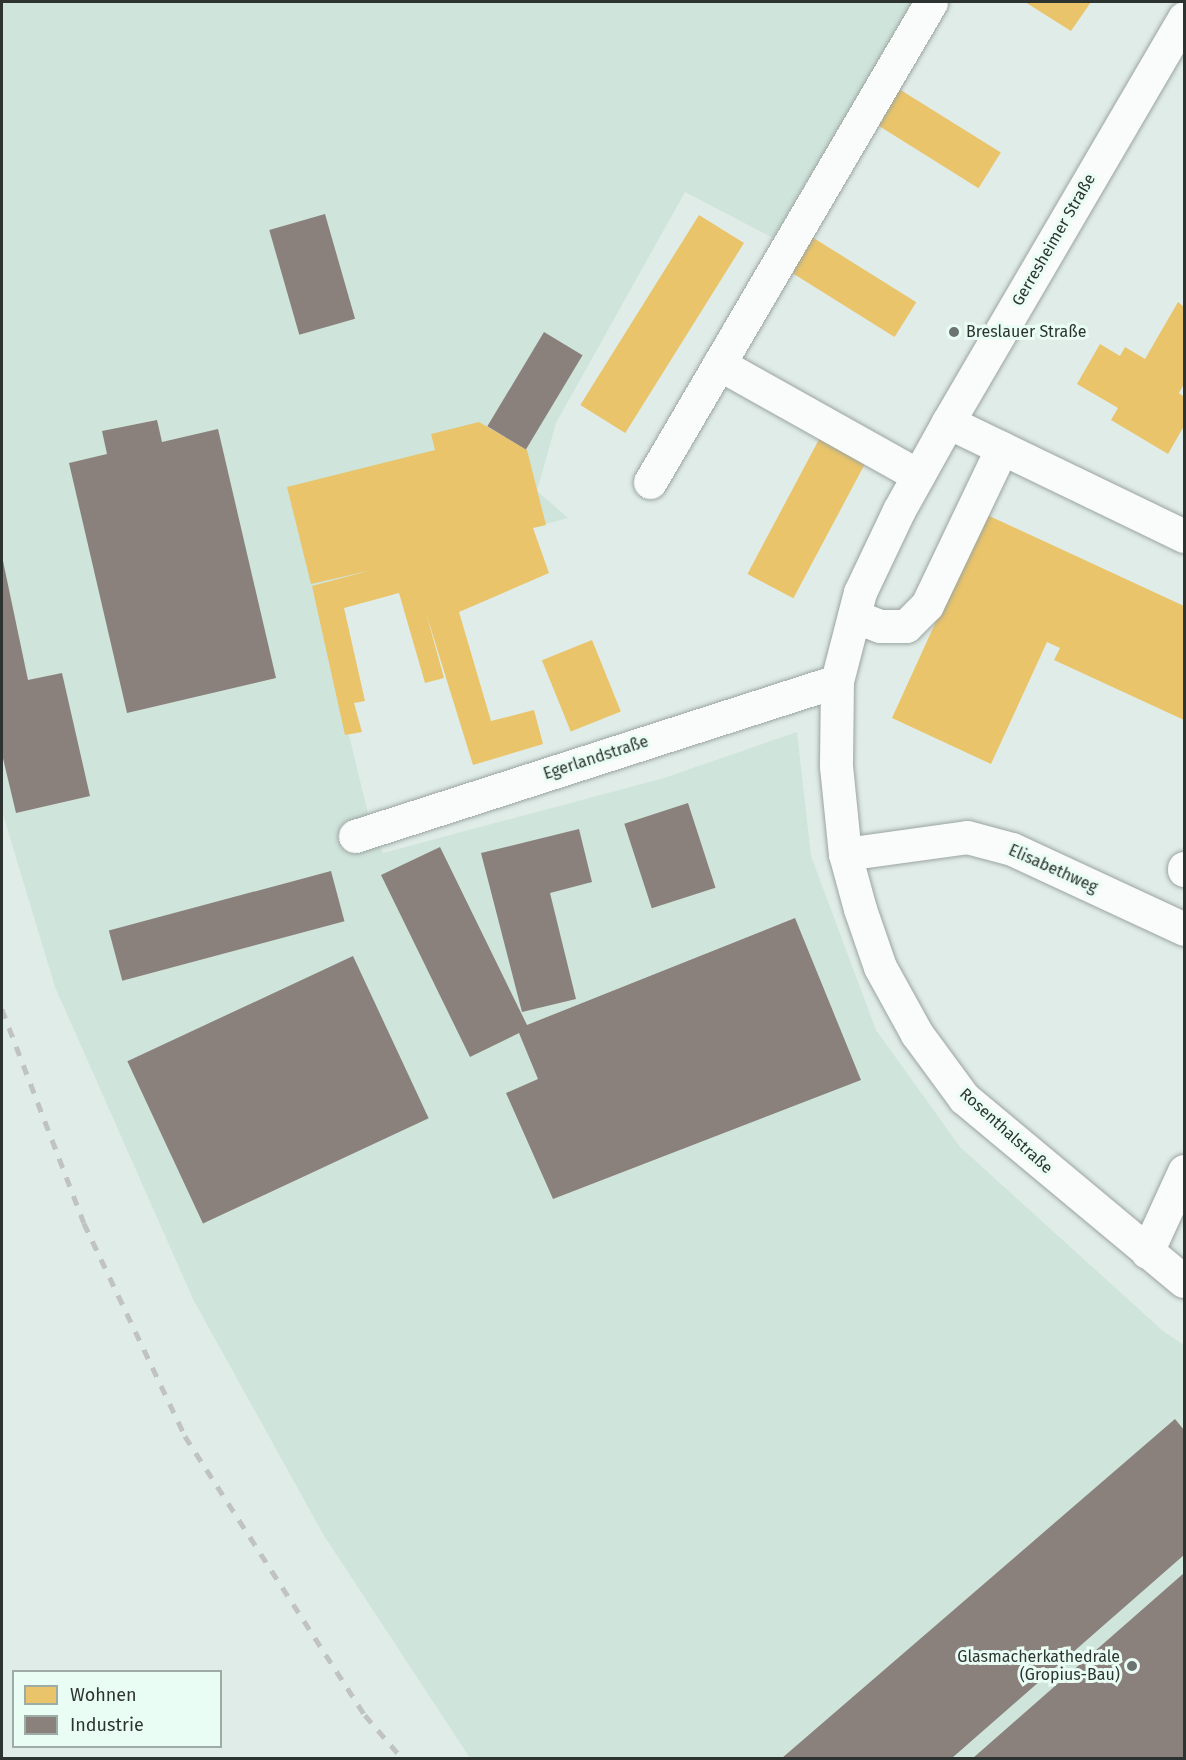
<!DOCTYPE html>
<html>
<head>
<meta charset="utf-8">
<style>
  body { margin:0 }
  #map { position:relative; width:1186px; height:1760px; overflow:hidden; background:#e0ece7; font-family:"Fira Sans",sans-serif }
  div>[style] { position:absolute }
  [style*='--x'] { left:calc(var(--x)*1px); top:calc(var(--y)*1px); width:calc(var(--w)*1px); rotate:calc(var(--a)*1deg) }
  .built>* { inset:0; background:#cfe4db }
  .homes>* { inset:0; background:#e9c46a; transform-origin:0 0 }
  .industry>* { inset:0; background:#8a817c; transform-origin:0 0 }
  .roads { filter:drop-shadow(0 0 2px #9ba4a1) drop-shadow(0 0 2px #9ba4a1) }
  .minor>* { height:33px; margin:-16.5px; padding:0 16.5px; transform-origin:16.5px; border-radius:16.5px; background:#fafcfb }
  .rail>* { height:4.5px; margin-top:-2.25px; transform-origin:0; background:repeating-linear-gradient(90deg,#c0c3c2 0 10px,transparent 0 20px) }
  .dots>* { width:16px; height:16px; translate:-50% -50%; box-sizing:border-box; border:3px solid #e9fdf5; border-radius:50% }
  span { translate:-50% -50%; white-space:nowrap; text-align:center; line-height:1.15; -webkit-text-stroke:6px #e9fdf5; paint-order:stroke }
  .street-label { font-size:16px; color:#2c3330 }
  .poi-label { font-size:16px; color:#2c3330 }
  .left { translate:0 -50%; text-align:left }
  .right { translate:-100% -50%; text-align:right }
  .frame { position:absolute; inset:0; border:3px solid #2c3330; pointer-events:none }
  .legend { position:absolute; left:12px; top:1670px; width:210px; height:78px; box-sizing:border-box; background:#e9fdf5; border:2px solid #9daca6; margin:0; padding:8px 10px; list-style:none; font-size:18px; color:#2c3330 }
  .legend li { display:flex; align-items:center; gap:12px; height:30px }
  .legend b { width:30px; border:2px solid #9daca6 }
</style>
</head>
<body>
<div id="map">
  <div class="built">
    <div style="clip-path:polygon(2px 2px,915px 2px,773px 238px,685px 192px,556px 423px,537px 491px,568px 518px,313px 586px,368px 814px,383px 853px,664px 778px,797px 732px,811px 856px,876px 1030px,960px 1147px,1163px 1331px,1184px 1345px,1184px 1758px,470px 1758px,323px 1534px,194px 1301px,55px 987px,2px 811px)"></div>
  </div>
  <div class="homes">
    <div style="clip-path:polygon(1025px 2px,1091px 2px,1071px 31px)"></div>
    <div style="left:899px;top:89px;width:120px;height:42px;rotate:32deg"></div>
    <div style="left:699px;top:215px;width:53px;height:224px;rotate:32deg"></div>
    <div style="left:812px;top:237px;width:123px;height:41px;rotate:32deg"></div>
    <div style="clip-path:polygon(1178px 302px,1184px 307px,1184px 384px,1179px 393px,1184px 397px,1184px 426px,1168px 454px,1111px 420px,1118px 408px,1077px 384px,1100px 344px,1120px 356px,1125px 347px,1145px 359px)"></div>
    <div style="clip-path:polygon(479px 422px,527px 450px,546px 525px,533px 528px,549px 573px,459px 612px,491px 721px,534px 710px,543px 744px,473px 765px,426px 613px,444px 678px,425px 683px,399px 593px,344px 608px,365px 701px,354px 703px,362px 732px,345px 735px,312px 586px,372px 570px,311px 584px,287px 487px,435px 450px,431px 434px)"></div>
    <div style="left:824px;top:430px;width:52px;height:163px;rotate:28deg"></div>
    <div style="clip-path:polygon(985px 514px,1184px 606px,1184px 720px,1054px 660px,1060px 648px,1047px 642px,991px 764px,892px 718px)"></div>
    <div style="left:592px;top:640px;width:77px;height:54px;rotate:68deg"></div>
  </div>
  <div class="industry">
    <div style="left:325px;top:214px;width:109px;height:58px;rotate:74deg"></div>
    <div style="left:544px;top:332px;width:45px;height:110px;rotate:31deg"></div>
    <div style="clip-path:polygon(157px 420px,162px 442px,218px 429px,276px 678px,127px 713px,69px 463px,107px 454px,102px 431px)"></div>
    <div style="clip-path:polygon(3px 561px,28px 680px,62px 673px,90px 796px,16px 813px,2px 754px)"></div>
    <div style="left:688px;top:803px;width:89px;height:67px;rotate:72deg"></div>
    <div style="clip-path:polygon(579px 829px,592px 882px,550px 893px,576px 999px,522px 1012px,481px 853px)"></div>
    <div style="clip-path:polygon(440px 847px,527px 1025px,795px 918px,861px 1080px,553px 1199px,506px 1093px,538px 1079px,519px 1033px,470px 1057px,381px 875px)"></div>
    <div style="left:331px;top:871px;width:52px;height:230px;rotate:75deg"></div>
    <div style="left:353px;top:956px;width:179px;height:249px;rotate:65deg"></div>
    <div style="clip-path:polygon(1175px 1419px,1184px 1430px,1184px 1555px,952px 1758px,782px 1758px)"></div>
    <div style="clip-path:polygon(1184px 1573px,1184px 1758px,973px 1758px)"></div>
  </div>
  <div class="roads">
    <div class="minor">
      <div style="--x:1184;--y:18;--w:468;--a:120.3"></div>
      <div style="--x:948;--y:422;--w:101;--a:119.1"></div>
      <div style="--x:899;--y:510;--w:91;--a:115.4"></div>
      <div style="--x:860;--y:592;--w:92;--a:104.5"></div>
      <div style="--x:837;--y:681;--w:85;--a:90.7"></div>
      <div style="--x:836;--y:766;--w:88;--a:84.2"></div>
      <div style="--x:845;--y:854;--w:57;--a:74.7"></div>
      <div style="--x:860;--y:909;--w:61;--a:71"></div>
      <div style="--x:880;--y:967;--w:77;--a:61.1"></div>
      <div style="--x:917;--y:1034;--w:79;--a:53.7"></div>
      <div style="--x:964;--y:1098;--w:286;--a:39.8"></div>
      <div style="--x:719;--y:364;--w:228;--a:29.2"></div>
      <div style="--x:948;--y:422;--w:262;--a:25.8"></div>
      <div style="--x:650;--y:482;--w:556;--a:-59.65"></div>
      <div style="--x:854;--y:616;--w:28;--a:21"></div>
      <div style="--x:880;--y:626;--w:26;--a:0"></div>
      <div style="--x:906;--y:626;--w:30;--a:-45"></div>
      <div style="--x:927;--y:605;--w:174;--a:-64.5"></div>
      <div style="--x:355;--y:836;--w:506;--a:-17.83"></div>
      <div style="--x:845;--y:854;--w:123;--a:-7.9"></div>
      <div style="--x:967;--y:837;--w:47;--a:14.9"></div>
      <div style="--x:1012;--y:849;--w:190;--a:24.9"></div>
      <div style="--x:1184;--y:870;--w:2;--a:-90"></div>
      <div style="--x:1147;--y:1252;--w:89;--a:-65.4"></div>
    </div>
  </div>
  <div class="rail">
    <div style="--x:2;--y:1009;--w:229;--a:69"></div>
    <div style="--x:84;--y:1223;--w:236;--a:64.6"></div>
    <div style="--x:185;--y:1436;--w:332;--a:57.2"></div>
    <div style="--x:365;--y:1715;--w:57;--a:49.3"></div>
  </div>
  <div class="dots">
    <div style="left:954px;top:332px;background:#6b7470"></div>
    <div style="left:1132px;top:1666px;background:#6b7470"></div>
  </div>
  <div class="street-label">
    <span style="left:1054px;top:240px;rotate:-60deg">Gerresheimer Straße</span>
    <span style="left:596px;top:758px;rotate:-18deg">Egerlandstraße</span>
    <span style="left:1053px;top:869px;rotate:24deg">Elisabethweg</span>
    <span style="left:1006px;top:1131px;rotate:42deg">Rosenthalstraße</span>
  </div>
  <div class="poi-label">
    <span class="left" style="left:966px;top:332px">Breslauer Straße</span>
    <span class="right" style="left:1120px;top:1666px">Glasmacherkathedrale<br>(Gropius-Bau)</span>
  </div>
  <div class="frame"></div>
  <ul class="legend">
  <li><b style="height:16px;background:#e9c46a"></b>Wohnen</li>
  <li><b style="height:16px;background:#8a817c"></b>Industrie</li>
  </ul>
</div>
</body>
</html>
